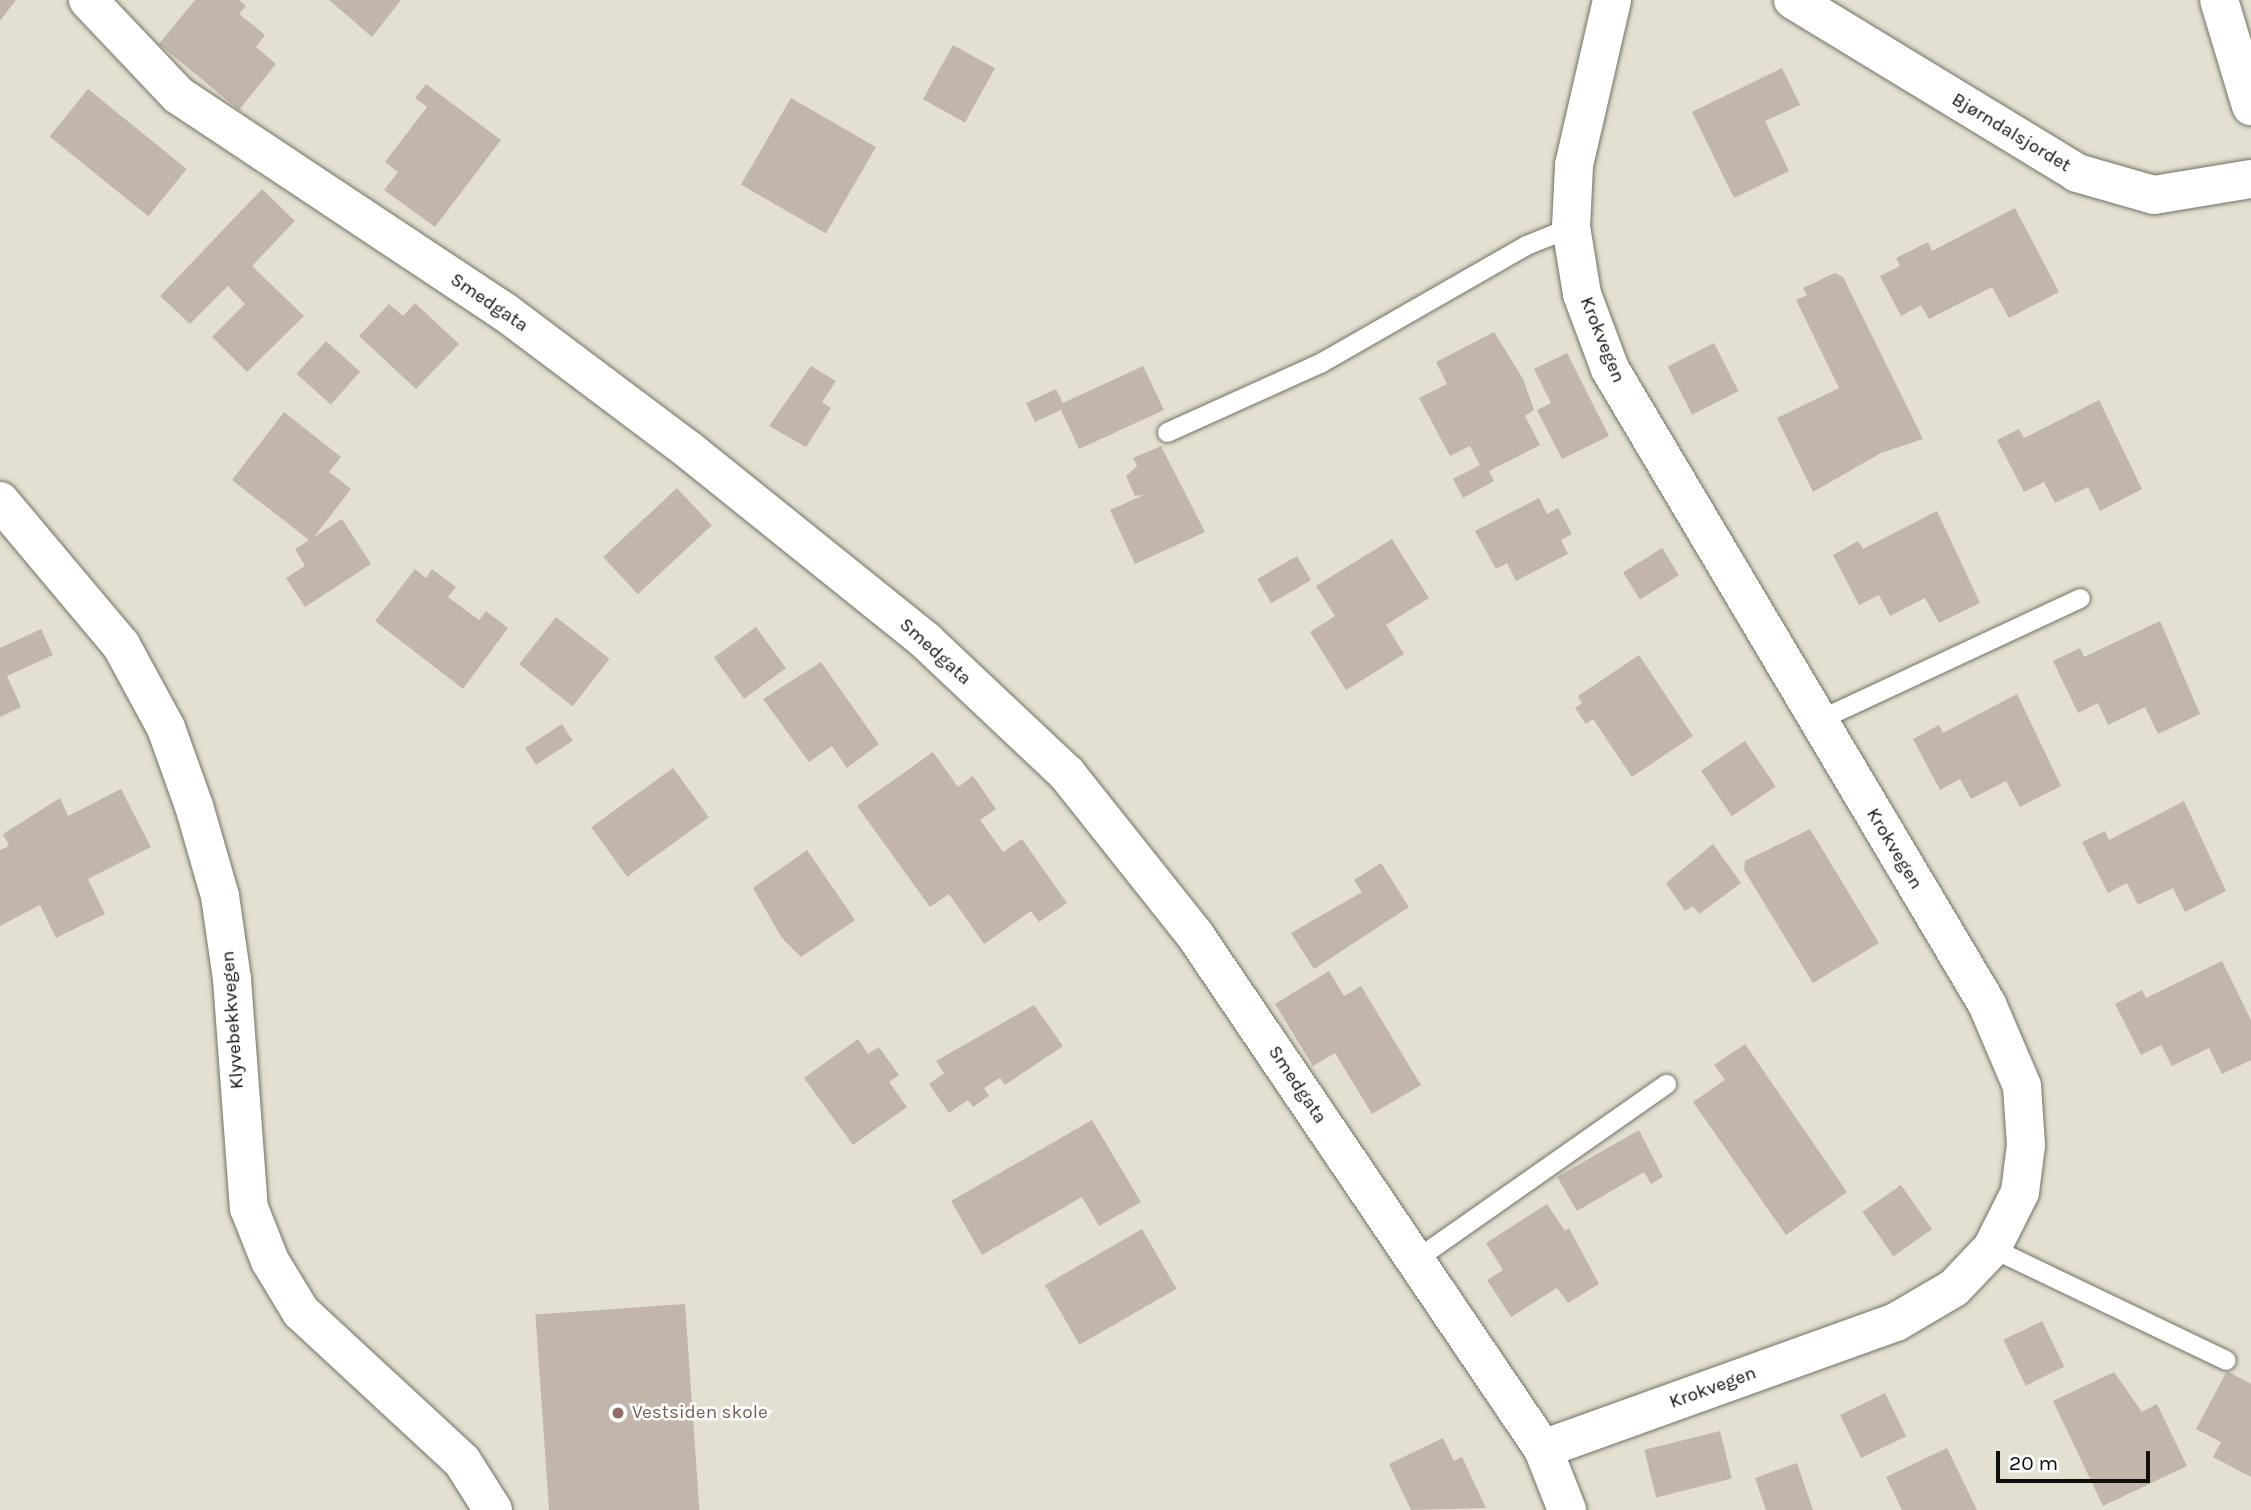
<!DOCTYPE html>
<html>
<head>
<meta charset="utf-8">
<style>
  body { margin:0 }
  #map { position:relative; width:2251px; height:1510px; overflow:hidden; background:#e3e0d1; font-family:Karla,sans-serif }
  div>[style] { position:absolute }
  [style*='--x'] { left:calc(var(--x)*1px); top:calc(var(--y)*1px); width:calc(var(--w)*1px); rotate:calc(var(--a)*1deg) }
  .building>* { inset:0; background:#c2b5ac; transform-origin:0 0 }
  .roads { filter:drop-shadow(0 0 2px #747164) drop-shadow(0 0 2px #747164) }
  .service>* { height:19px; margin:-9.5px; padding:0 9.5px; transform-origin:9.5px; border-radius:9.5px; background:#fff }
  .minor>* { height:38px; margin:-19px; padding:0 19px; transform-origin:19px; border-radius:19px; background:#fff }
  .tertiary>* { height:38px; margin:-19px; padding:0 19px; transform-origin:19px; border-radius:19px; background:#fff }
  .dots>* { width:19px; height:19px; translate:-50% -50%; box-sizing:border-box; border:4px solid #fff; border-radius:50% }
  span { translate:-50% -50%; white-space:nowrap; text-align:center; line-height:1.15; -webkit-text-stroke:5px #fff; paint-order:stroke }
  .street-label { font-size:19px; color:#100f0b }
  .education-label { font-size:19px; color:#785e54 }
  .left { translate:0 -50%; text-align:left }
  .scale { position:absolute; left:1996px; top:1451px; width:154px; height:32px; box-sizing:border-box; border:4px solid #100f0b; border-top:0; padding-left:9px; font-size:21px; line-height:24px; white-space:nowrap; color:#100f0b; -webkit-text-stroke:5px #fff; paint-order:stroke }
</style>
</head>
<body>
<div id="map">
  <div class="building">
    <div style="clip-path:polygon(0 0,16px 0,0 21px)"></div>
    <div style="clip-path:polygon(195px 0,239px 0,246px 6px,239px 14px,265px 35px,256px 47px,276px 64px,239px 110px,159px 44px)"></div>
    <div style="clip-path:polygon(329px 0,401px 0,372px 37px)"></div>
    <div style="left:953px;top:45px;width:48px;height:62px;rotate:29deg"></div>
    <div style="clip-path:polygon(1782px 68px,1800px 105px,1765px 121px,1789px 171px,1734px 198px,1692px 112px)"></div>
    <div style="clip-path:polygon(426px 84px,501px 140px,435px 227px,384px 190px,398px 172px,385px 162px,427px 107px,415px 98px)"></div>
    <div style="left:88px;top:89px;width:127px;height:61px;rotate:39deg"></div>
    <div style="left:791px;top:98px;width:98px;height:100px;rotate:30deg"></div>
    <div style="clip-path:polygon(262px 189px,295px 221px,252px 266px,304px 316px,247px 372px,212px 337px,245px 304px,228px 286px,190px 324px,160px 296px)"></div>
    <div style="clip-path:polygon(2015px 208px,2059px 292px,2009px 318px,1992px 287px,1929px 319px,1921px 305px,1901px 316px,1880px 276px,1900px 266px,1896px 258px,1928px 242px,1932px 251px)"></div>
    <div style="clip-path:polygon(1835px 273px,1843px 277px,1923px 439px,1881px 453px,1813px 492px,1777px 418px,1839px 388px,1796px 300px,1807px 295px,1803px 288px)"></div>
    <div style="clip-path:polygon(415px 303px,459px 344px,416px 389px,359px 336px,389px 304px,403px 316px)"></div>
    <div style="clip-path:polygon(1494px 332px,1523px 379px,1534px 410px,1525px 416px,1540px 445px,1489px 471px,1494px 481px,1463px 498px,1453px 479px,1480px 465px,1470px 446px,1450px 456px,1419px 398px,1447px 384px,1436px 362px)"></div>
    <div style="left:326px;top:341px;width:46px;height:44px;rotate:42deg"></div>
    <div style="left:1714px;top:343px;width:54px;height:52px;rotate:63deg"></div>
    <div style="clip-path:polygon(1567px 353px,1609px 436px,1562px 459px,1537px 410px,1551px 403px,1534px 369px)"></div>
    <div style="clip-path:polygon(811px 366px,836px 381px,822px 402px,831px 408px,806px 447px,769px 426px)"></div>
    <div style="clip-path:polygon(1143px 366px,1164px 410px,1079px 449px,1061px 410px,1035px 422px,1026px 403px,1056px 389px,1063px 403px)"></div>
    <div style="clip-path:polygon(2099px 400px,2142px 489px,2100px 511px,2088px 487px,2055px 503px,2044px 482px,2024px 492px,1997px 440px,2019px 429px,2024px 438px)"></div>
    <div style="clip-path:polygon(284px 412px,341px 457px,329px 472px,351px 489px,314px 537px,342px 519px,371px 564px,305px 607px,286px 578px,305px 566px,295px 549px,309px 540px,232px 480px)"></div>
    <div style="clip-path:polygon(1161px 446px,1205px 532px,1135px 564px,1110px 510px,1144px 495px,1135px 496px,1126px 476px,1137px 466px,1133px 458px)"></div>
    <div style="left:677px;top:488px;width:51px;height:101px;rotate:47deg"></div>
    <div style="clip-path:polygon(1539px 498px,1547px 514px,1558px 508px,1572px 534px,1561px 540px,1568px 554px,1516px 581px,1507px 563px,1496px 569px,1475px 531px)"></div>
    <div style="clip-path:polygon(1937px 511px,1980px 603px,1939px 623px,1925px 598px,1890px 616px,1879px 595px,1859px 605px,1833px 555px,1858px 541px,1863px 549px)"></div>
    <div style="clip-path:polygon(1392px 539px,1429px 598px,1386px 625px,1404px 654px,1346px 690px,1310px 632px,1335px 616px,1316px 586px)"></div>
    <div style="left:1662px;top:548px;width:32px;height:46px;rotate:58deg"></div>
    <div style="left:1297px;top:556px;width:28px;height:46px;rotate:60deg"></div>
    <div style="clip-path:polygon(415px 569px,426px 578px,432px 569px,456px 587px,448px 597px,479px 620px,486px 611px,508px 628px,463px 689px,375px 621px)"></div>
    <div style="left:556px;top:617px;width:68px;height:60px;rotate:38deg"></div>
    <div style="clip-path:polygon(2160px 621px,2200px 714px,2158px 734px,2145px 707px,2108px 725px,2098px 703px,2078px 713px,2053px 661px,2080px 648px,2084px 657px)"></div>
    <div style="left:756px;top:627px;width:51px;height:52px;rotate:54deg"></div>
    <div style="clip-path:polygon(41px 629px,53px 655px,7px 676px,21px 707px,0 717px,0 648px)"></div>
    <div style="clip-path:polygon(1639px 655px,1693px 736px,1632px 777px,1593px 719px,1586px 724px,1575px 708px,1582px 703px,1578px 696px)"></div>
    <div style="clip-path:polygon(821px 662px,879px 744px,847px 768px,832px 746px,809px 762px,763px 699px)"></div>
    <div style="clip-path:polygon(2017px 694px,2061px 786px,2020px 807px,2006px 781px,1971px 799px,1960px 779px,1940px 790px,1913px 739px,1939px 725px,1943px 733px)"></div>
    <div style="left:562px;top:724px;width:20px;height:44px;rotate:57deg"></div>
    <div style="left:1745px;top:741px;width:55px;height:53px;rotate:56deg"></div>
    <div style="clip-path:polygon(933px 752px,958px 787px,973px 776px,996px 809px,980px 820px,1003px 852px,1022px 839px,1067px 903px,1039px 922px,1031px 911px,984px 944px,949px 894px,930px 907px,857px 806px)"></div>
    <div style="left:673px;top:768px;width:61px;height:101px;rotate:54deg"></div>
    <div style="clip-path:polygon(121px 789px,151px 847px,88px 879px,105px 914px,56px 938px,40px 905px,0 926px,0 850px,9px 846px,3px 834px,60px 798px,68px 816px)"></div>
    <div style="clip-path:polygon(2184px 801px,2226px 891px,2185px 912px,2173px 888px,2138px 905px,2127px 883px,2108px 893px,2082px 842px,2105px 831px,2109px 840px)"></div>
    <div style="clip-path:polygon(1810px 829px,1879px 943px,1813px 983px,1744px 870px,1745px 861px)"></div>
    <div style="clip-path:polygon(1713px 844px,1741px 883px,1699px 914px,1693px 906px,1685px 911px,1666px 883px)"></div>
    <div style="clip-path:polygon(807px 850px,855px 920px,801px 957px,782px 938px,753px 888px)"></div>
    <div style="clip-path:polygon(1381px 863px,1409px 907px,1314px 969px,1291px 933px,1362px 892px,1354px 880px)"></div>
    <div style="clip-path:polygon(2222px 961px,2251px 1020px,2251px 1060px,2222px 1074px,2209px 1048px,2172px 1066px,2161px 1045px,2141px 1055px,2115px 1004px,2142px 990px,2146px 998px)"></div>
    <div style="clip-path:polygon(1329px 971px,1344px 996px,1361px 986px,1421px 1085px,1372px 1114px,1335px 1053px,1313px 1066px,1275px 1004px)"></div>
    <div style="clip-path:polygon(1034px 1005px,1063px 1046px,1005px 1085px,1000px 1078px,984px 1088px,989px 1096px,973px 1107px,968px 1100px,949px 1113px,929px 1084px,944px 1073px,936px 1061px)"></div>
    <div style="clip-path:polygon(858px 1039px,868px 1054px,879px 1047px,899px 1075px,889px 1082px,907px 1107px,853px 1145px,804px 1078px)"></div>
    <div style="clip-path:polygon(1745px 1044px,1847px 1192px,1786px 1235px,1693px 1102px,1725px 1080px,1714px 1065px)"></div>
    <div style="clip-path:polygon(1092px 1120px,1141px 1202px,1099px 1226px,1082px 1197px,982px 1255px,951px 1201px)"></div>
    <div style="clip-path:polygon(1639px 1130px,1663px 1177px,1651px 1184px,1644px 1172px,1577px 1211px,1557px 1177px)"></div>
    <div style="left:1901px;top:1185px;width:54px;height:47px;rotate:55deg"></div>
    <div style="clip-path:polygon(1547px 1204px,1565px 1231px,1569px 1228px,1599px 1284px,1568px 1303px,1557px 1288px,1511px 1317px,1487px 1280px,1503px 1270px,1486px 1243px)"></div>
    <div style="left:1142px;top:1229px;width:69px;height:112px;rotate:60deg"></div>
    <div style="left:685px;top:1304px;width:207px;height:150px;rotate:86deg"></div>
    <div style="left:2042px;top:1321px;width:51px;height:43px;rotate:64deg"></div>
    <div style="clip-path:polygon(2227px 1371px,2251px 1384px,2251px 1477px,2213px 1457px,2221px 1442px,2196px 1429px)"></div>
    <div style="clip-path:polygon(2114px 1372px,2142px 1412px,2157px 1404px,2187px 1466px,2103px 1506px,2053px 1401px)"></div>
    <div style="left:1885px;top:1393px;width:48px;height:50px;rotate:64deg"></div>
    <div style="left:1720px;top:1431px;width:49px;height:78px;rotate:76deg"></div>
    <div style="clip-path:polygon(1443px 1438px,1454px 1461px,1462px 1457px,1486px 1508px,1411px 1510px,1389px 1464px)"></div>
    <div style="clip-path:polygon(1947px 1448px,1977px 1510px,1902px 1510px,1886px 1477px)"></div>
    <div style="clip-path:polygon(1797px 1463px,1813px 1510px,1766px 1510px,1755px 1478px)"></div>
  </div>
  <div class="roads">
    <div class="service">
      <div style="--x:1167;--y:432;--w:168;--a:-24.3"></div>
      <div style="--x:1320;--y:363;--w:237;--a:-29.8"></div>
      <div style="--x:1526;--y:245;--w:48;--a:-21.8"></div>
      <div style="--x:1816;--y:721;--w:291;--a:-25"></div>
      <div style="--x:1992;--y:1248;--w:259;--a:25.6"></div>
      <div style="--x:1413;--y:1261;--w:309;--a:-35"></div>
    </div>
    <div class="minor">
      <div style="--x:88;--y:0;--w:131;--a:46.5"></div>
      <div style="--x:178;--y:95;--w:392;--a:33.6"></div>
      <div style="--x:505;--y:312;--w:231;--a:36.9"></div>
      <div style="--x:690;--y:451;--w:303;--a:38.8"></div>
      <div style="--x:926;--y:641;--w:194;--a:43.3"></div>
      <div style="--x:1067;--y:774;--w:206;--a:51.5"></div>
      <div style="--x:1195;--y:935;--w:621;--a:55.9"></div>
      <div style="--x:1543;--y:1449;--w:66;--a:68.5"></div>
      <div style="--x:1793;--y:0;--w:333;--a:31.3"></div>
      <div style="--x:2077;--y:173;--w:80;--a:15.9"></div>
      <div style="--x:2154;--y:195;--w:98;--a:-9.4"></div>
      <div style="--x:0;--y:501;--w:188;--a:50"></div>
      <div style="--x:121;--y:645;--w:94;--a:61.5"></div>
      <div style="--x:166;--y:728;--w:83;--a:70.3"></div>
      <div style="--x:194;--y:806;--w:94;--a:73.9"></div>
      <div style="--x:220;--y:896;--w:84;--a:81.8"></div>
      <div style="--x:232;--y:979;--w:230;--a:85.8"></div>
      <div style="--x:249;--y:1208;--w:57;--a:68.4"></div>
      <div style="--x:270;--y:1261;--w:60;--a:58.7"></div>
      <div style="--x:301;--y:1312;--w:219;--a:42.8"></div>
      <div style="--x:462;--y:1461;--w:58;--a:57.7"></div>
      <div style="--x:1543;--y:1449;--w:375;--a:-19.8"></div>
      <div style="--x:1896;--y:1322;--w:67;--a:-30.4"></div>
      <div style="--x:1954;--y:1288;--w:55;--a:-46.5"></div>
      <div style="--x:1992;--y:1248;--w:63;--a:-63.4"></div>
      <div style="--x:2020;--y:1192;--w:47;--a:-82.7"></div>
      <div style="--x:2026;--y:1145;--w:59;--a:-93.9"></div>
      <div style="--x:2022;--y:1086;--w:89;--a:-113.1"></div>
      <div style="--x:1987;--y:1004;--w:738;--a:-120.7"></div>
      <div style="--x:1610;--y:369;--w:80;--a:-110.5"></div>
      <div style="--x:1582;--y:294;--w:68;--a:-99.3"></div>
      <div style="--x:1571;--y:227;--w:62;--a:-87.2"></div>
      <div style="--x:1574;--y:165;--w:169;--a:-77"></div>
    </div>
    <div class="tertiary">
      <div style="--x:2219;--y:0;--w:111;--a:73.2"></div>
    </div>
  </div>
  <div class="dots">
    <div style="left:618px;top:1413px;background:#8d6e63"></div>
  </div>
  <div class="street-label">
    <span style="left:2011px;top:133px;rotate:31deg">Bjørndalsjordet</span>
    <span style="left:489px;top:303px;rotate:34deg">Smedgata</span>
    <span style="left:1602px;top:340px;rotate:68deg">Krokvegen</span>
    <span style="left:935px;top:652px;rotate:42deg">Smedgata</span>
    <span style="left:1894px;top:849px;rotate:59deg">Krokvegen</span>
    <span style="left:233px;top:1020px;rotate:-94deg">Klyvebekkvegen</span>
    <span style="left:1297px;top:1085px;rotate:56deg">Smedgata</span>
    <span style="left:1713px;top:1388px;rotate:-20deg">Krokvegen</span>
  </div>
  <div class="education-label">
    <span class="left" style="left:632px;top:1413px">Vestsiden skole</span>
  </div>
  <div class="scale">20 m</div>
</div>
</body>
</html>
